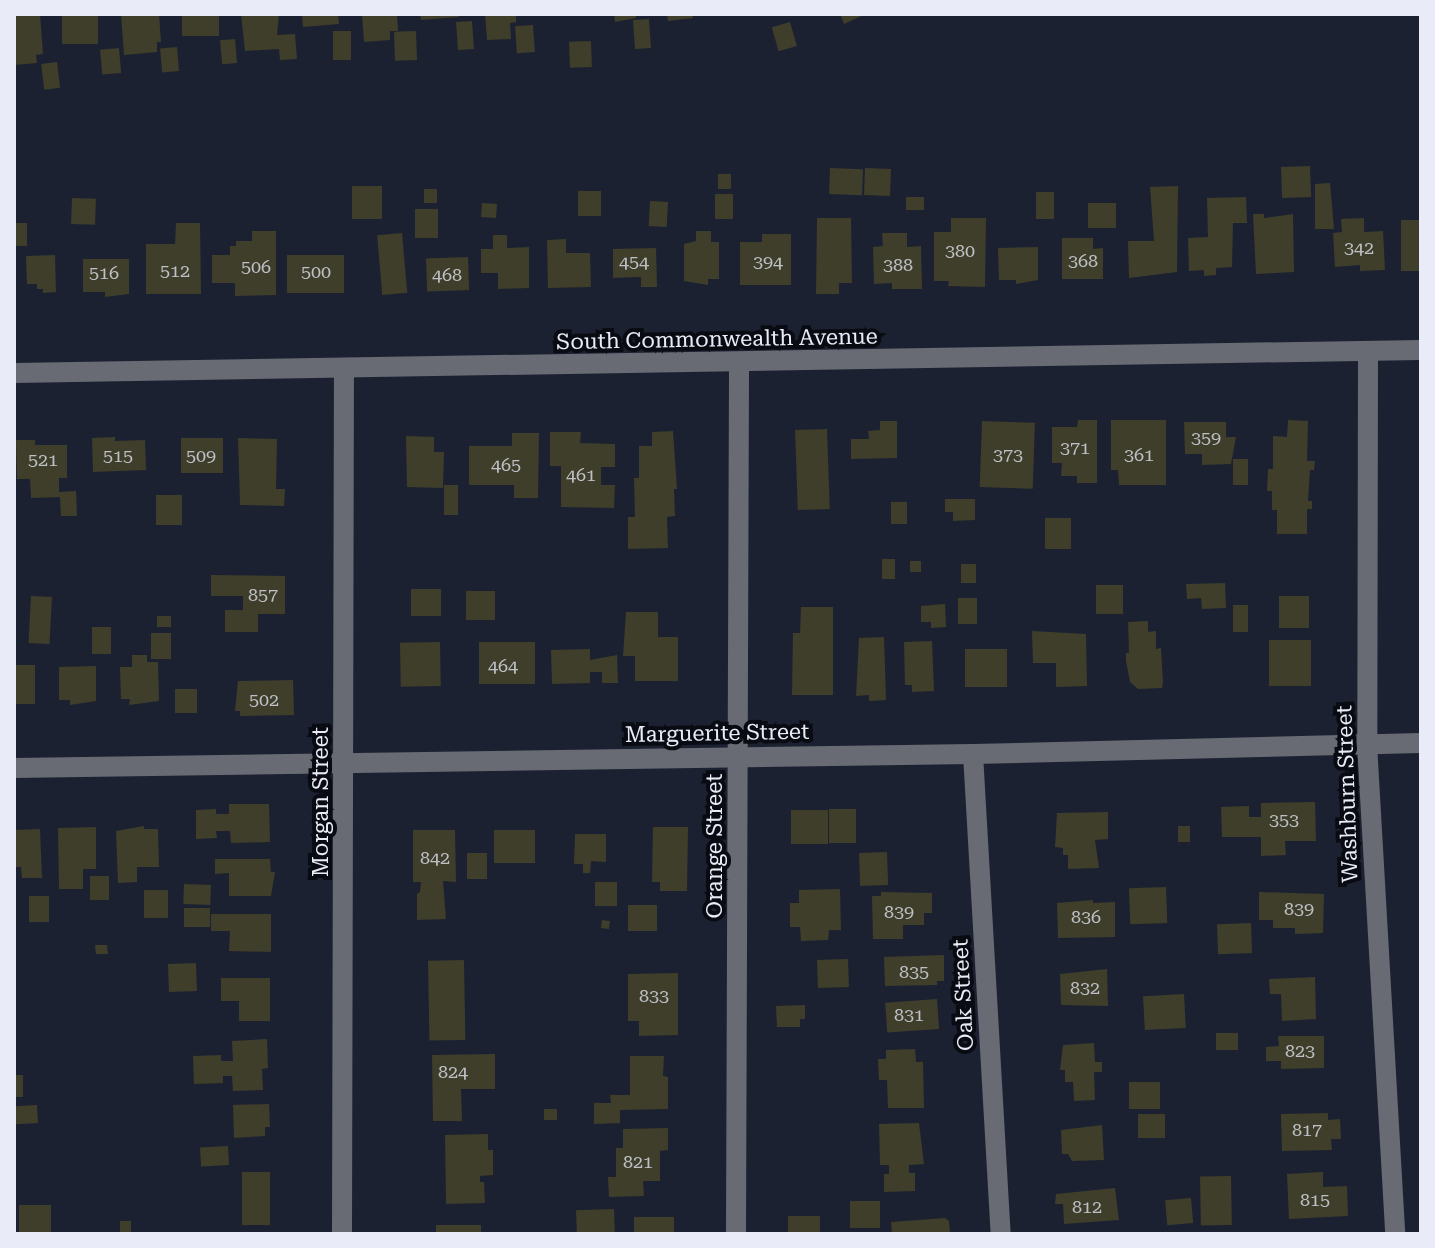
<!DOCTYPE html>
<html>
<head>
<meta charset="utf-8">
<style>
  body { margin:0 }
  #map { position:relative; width:1435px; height:1248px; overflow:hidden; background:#1c2131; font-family:"Roboto Serif",serif }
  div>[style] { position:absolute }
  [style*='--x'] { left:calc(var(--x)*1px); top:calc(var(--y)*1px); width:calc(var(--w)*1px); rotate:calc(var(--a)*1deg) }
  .building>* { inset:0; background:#3e3e2b; transform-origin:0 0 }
  .minor>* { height:20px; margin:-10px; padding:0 10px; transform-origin:10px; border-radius:10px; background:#686b73 }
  span { translate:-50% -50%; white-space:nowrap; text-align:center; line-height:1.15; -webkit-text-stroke:8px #090b12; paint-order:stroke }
  .number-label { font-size:18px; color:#bec0c5 }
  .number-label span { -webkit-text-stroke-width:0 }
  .street-label { font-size:22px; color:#e9ecf8 }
  .frame { position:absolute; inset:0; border:16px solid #e9ecf8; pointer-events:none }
</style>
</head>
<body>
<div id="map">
  <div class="building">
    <div style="clip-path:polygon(40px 14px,43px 54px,36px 55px,37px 63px,14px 65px,14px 16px)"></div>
    <div style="left:62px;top:14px;width:36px;height:30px"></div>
    <div style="clip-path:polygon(121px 14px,159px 14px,161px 42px,157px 42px,157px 52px,124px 55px)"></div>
    <div style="left:182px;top:14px;width:37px;height:22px"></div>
    <div style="clip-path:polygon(241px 14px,279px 14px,277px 35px,295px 34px,297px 59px,280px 60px,279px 49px,245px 51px)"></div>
    <div style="clip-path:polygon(302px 14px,338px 14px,339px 24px,303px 27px)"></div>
    <div style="clip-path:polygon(362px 14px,397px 14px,398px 31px,390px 31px,390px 40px,364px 42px)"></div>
    <div style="clip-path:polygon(420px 14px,458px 14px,459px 17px,421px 20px)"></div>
    <div style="clip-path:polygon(485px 14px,516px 14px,516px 22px,510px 23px,511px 39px,487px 40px)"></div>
    <div style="clip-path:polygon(614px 14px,636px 14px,636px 18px,615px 22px)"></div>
    <div style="clip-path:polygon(667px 14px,692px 14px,693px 18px,668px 21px)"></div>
    <div style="clip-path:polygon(840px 14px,866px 14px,844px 24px)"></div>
    <div style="left:649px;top:19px;width:29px;height:16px;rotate:86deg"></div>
    <div style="left:472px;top:21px;width:28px;height:16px;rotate:86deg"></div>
    <div style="left:790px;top:22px;width:25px;height:19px;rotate:74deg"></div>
    <div style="left:533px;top:25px;width:27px;height:18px;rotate:86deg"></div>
    <div style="left:333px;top:31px;width:18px;height:29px"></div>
    <div style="left:416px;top:31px;width:29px;height:22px;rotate:88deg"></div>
    <div style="left:235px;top:39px;width:24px;height:15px;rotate:85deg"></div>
    <div style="left:591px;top:41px;width:26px;height:22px;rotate:88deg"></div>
    <div style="left:177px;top:47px;width:24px;height:17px;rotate:85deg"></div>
    <div style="left:119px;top:48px;width:25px;height:19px;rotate:85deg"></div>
    <div style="left:57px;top:62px;width:26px;height:16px;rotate:83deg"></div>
    <div style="left:1310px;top:166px;width:31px;height:29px;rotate:88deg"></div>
    <div style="left:830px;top:168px;width:33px;height:26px;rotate:2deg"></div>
    <div style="left:865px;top:168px;width:26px;height:27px;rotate:2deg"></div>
    <div style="left:718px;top:174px;width:13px;height:15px"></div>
    <div style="clip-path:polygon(1330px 183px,1334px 229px,1315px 229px,1315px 184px)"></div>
    <div style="left:352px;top:186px;width:30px;height:33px"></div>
    <div style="clip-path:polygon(1178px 186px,1177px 272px,1129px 278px,1128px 241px,1154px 241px,1150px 187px)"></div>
    <div style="left:437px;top:189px;width:14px;height:13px;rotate:90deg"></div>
    <div style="left:578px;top:191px;width:23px;height:25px"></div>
    <div style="left:1054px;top:192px;width:27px;height:18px;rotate:90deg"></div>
    <div style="left:715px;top:194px;width:18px;height:25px"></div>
    <div style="left:924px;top:197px;width:13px;height:18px;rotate:90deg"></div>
    <div style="clip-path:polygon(1246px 197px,1247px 223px,1233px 223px,1232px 267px,1216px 268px,1216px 275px,1204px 276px,1204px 270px,1189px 271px,1188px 238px,1208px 237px,1207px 198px)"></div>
    <div style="left:72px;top:198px;width:24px;height:26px;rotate:2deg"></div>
    <div style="left:650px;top:201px;width:18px;height:25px;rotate:3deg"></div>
    <div style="left:482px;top:203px;width:15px;height:14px;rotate:4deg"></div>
    <div style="left:1116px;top:203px;width:25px;height:28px;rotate:90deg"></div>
    <div style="left:438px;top:209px;width:29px;height:23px;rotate:90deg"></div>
    <div style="clip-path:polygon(1253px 214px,1264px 214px,1264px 218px,1293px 214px,1294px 272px,1256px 274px)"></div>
    <div style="clip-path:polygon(817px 218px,851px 218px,852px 283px,839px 283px,839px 294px,816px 294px)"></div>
    <div style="clip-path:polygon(951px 218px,986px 218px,985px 287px,948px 286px,949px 281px,934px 281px,934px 232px,951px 232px)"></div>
    <div style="clip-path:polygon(1364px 218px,1364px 232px,1383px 231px,1385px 270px,1360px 271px,1360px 265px,1335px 267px,1333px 233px,1342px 232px,1341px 219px)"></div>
    <div style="left:1421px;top:220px;width:51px;height:20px;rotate:90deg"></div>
    <div style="left:14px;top:223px;width:13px;height:23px"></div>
    <div style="clip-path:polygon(176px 223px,200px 223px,201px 294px,146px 294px,146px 244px,175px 244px)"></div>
    <div style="clip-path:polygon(252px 231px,276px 231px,276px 295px,235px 296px,235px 283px,212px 283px,212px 255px,230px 255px,230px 246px,236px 246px,236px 241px,252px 241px)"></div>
    <div style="clip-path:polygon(696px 231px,711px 231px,711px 242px,719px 242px,719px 279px,708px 279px,708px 285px,684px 281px,684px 244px,696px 241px)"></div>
    <div style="left:402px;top:233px;width:60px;height:25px;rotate:85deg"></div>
    <div style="clip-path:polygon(882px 233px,907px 233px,907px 247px,921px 246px,922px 289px,892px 289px,892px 283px,874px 284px,873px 247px,883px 246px)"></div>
    <div style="clip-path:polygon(762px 234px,791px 234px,791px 285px,740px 285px,740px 242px,762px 242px)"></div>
    <div style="clip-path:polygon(493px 235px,507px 235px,507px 248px,529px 247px,529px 288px,498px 289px,498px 273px,481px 273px,481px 249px,493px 249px)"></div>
    <div style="clip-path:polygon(1062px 238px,1093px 238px,1093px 249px,1103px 248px,1103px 279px,1062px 279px)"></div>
    <div style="clip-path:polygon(566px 239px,566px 253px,590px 253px,591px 287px,548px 288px,547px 240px)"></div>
    <div style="clip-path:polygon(1038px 247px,1038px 280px,1016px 284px,1016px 280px,999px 280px,998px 248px)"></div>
    <div style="clip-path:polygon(656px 248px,657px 287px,641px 287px,641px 277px,613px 278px,613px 249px)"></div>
    <div style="clip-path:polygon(55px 255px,56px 292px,43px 293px,43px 289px,37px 289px,37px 284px,27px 284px,26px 256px)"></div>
    <div style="left:287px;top:255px;width:57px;height:38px"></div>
    <div style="left:468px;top:257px;width:33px;height:42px;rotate:88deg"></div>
    <div style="clip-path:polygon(83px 259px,129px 259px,129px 294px,105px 297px,105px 292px,83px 292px)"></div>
    <div style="clip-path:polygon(1078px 420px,1097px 420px,1097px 483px,1077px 483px,1077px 476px,1061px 476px,1062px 463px,1052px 463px,1052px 427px,1077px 427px)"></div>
    <div style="clip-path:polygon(1111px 420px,1166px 420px,1166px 485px,1119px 485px,1118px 470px,1111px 470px)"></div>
    <div style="clip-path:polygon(1288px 420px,1308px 421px,1307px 461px,1315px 461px,1314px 470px,1310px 470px,1308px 501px,1312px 501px,1312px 509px,1307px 509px,1307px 534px,1277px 534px,1277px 510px,1272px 510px,1272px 491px,1267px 491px,1268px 469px,1273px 469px,1273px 436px,1287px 437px)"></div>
    <div style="clip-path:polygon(880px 421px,897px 421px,897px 458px,851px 459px,851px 439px,869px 439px,868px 431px,880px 430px)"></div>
    <div style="left:982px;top:421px;width:53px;height:66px;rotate:2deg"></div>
    <div style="clip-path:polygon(1184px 422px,1226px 422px,1226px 437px,1236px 437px,1231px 464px,1202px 465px,1202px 454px,1185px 454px)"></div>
    <div style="left:827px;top:429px;width:80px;height:32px;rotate:88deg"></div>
    <div style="clip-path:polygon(673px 431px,677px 489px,674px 489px,675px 516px,667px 517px,668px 548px,628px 549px,628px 517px,635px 517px,634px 478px,639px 478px,639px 446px,652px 446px,652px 432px)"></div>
    <div style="clip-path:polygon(550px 432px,581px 432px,580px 443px,615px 444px,615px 467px,601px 467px,601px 485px,615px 485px,614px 508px,561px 507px,561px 466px,550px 466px)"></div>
    <div style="clip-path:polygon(512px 433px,539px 433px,538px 498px,514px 498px,514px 485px,469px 485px,469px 446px,512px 446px)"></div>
    <div style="clip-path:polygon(406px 436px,434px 437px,434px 452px,444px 452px,443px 488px,407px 487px)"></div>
    <div style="clip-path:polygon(115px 437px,115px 441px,145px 440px,146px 470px,93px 472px,92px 438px)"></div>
    <div style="left:223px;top:438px;width:35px;height:42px;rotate:90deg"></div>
    <div style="clip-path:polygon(238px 438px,277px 439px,276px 489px,285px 489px,284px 506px,240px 505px)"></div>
    <div style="clip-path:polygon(16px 440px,35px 440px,35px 445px,67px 445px,67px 478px,59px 478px,59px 492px,76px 491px,77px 516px,61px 516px,60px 497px,31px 498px,30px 479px,17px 479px)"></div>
    <div style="left:1233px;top:459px;width:15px;height:26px"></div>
    <div style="left:444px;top:485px;width:14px;height:30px"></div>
    <div style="left:156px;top:495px;width:26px;height:30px"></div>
    <div style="clip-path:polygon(945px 499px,975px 499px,975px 520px,953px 521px,953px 512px,945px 512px)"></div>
    <div style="left:891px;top:502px;width:16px;height:22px"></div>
    <div style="left:1045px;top:518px;width:26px;height:31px"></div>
    <div style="left:882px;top:559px;width:13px;height:20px"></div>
    <div style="left:910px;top:561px;width:11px;height:11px"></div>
    <div style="left:961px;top:564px;width:15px;height:19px"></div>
    <div style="clip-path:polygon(211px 575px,285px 576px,285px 614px,258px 614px,258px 632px,225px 632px,225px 610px,243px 610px,243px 596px,211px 596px)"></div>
    <div style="clip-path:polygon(1225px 583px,1226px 608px,1202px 609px,1201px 598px,1187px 599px,1186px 584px)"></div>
    <div style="left:1123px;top:585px;width:29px;height:27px;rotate:90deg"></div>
    <div style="left:411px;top:589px;width:30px;height:27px"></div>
    <div style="left:466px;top:591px;width:29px;height:29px"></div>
    <div style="left:31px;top:596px;width:21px;height:47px;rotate:3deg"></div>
    <div style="left:1309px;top:596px;width:32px;height:30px;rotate:90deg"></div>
    <div style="left:958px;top:598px;width:19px;height:26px"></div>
    <div style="clip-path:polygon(945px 604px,946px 627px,931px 628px,931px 622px,921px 622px,921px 606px)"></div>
    <div style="left:1233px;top:605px;width:15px;height:27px"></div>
    <div style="clip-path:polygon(801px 607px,833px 607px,833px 695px,792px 695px,793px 633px,800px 633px)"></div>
    <div style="clip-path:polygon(626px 612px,658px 612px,658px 637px,678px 637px,678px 681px,635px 681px,635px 656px,623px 656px)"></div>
    <div style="left:157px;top:616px;width:14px;height:11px"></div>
    <div style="clip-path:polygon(1148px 621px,1148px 632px,1156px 631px,1156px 649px,1161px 648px,1163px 682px,1162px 688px,1138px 689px,1130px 682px,1126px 661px,1126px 653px,1129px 653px,1128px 622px)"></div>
    <div style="left:111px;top:627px;width:27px;height:19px;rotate:90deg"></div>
    <div style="clip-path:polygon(1032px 631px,1086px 634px,1087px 686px,1056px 687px,1056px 663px,1033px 663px)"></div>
    <div style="left:151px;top:633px;width:20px;height:26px"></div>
    <div style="clip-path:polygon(884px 637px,886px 700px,869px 701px,869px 695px,856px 696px,859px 638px)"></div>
    <div style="left:1311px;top:640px;width:46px;height:42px;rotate:90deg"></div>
    <div style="clip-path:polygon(932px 641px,934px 691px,912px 692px,912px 685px,905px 685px,904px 642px)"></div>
    <div style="left:440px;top:642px;width:44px;height:40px;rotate:89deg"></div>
    <div style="left:479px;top:642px;width:56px;height:42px"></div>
    <div style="clip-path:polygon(590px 649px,590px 660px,617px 655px,618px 683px,602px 683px,602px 672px,590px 672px,590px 683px,552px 684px,551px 650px)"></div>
    <div style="left:965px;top:649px;width:42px;height:38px"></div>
    <div style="clip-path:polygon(132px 655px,147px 655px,147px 662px,158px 662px,159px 701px,129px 705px,130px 699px,121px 699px,120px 667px,132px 667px)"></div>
    <div style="left:14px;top:665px;width:21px;height:39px"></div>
    <div style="clip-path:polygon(96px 666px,96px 701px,70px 705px,70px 700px,59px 700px,59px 667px)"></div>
    <div style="clip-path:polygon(293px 680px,294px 715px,240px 716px,240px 711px,235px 711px,238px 681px)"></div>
    <div style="left:175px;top:689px;width:22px;height:24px"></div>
    <div style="clip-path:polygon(1315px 802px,1316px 841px,1285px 841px,1286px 855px,1261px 856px,1261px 837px,1222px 837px,1221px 807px,1249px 806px,1249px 817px,1261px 817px,1261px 803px)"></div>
    <div style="clip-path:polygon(229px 804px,269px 804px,270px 842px,231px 843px,230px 831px,216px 831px,217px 838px,196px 839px,196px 810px,216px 809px,216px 814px,229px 814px)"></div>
    <div style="left:829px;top:809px;width:27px;height:34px"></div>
    <div style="left:791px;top:810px;width:37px;height:34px"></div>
    <div style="clip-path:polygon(1108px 812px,1108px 839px,1095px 840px,1099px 868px,1068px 869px,1068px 855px,1063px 855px,1063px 848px,1055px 847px,1057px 813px)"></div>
    <div style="clip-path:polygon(144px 826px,144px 829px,158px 829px,159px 867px,137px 867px,137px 882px,118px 883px,116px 831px)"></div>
    <div style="left:1178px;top:826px;width:12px;height:16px"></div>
    <div style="clip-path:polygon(96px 827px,96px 869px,83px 869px,83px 889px,59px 889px,58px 828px)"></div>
    <div style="clip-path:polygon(653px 827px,688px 827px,687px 891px,660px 891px,660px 882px,652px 882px)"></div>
    <div style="clip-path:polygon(40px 829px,42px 878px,22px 878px,21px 867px,14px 867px,14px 830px)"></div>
    <div style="clip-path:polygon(413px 830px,455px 830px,456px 882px,443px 881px,446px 919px,417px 920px,417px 894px,420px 892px,421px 882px,413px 882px)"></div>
    <div style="left:494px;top:830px;width:41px;height:33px"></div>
    <div style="clip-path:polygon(575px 834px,606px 834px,606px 862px,591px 861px,590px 873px,583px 873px,583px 864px,574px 864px)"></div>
    <div style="left:887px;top:852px;width:33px;height:28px;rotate:88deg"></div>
    <div style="left:467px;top:853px;width:20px;height:26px"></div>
    <div style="clip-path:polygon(215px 859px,270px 859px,271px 872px,275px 872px,271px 896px,229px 896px,229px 873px,215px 874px)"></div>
    <div style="left:90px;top:876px;width:19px;height:24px"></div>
    <div style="left:595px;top:882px;width:22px;height:24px"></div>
    <div style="left:184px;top:884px;width:27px;height:20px;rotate:2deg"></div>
    <div style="left:1166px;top:887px;width:36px;height:37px;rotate:88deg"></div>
    <div style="clip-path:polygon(840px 889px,841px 930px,829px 930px,828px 940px,801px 941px,800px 927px,790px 927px,790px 903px,799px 903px,799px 890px)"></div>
    <div style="left:144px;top:890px;width:24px;height:28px"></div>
    <div style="clip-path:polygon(881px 892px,932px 893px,932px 913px,924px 913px,924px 925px,903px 925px,903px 939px,873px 939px,872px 896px,881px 896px)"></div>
    <div style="clip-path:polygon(1259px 892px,1324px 894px,1323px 933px,1295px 934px,1295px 928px,1273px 928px,1273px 920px,1259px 920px)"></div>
    <div style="left:49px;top:896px;width:26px;height:20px;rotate:90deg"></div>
    <div style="clip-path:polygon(1093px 900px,1093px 903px,1115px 902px,1115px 937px,1058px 938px,1057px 903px)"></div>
    <div style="left:628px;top:905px;width:29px;height:26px"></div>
    <div style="left:184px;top:908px;width:26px;height:19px"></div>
    <div style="clip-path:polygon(211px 914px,271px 914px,271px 952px,229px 951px,230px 931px,211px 931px)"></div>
    <div style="left:602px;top:920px;width:8px;height:8px;rotate:7deg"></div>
    <div style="left:1251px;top:923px;width:30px;height:34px;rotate:88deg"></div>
    <div style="clip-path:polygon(95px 945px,107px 945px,108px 954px,96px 954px)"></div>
    <div style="clip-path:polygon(944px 955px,944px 981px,937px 981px,937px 985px,885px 986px,884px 957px)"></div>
    <div style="left:848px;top:959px;width:28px;height:31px;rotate:88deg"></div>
    <div style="left:464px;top:960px;width:80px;height:36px;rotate:89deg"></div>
    <div style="left:196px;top:963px;width:28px;height:28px;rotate:88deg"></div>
    <div style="clip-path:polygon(1107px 969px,1108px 1006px,1061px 1005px,1060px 974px)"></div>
    <div style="clip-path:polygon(678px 973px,678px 1035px,639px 1036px,639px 1021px,628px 1021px,628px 974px)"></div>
    <div style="clip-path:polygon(1315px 977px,1316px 1019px,1282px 1021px,1281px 994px,1270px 994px,1269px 979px)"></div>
    <div style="clip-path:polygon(221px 978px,270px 978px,270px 1021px,239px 1021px,239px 1001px,221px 1001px)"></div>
    <div style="left:1184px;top:994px;width:34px;height:41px;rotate:87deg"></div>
    <div style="left:937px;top:999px;width:30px;height:52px;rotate:86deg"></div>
    <div style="clip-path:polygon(805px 1005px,805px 1019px,800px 1019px,800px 1027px,777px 1027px,776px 1006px)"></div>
    <div style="left:1216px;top:1033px;width:22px;height:17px"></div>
    <div style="clip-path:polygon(1278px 1036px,1324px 1036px,1324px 1068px,1281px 1069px,1281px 1061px,1266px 1061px,1266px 1047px,1279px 1046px)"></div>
    <div style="clip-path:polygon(267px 1039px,268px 1068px,262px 1069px,263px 1090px,233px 1091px,232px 1076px,223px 1076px,223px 1083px,194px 1084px,193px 1056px,221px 1055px,221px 1061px,233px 1061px,232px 1041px)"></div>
    <div style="clip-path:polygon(1094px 1043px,1095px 1062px,1102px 1062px,1102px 1072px,1094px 1072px,1095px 1100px,1074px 1101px,1073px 1082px,1065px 1082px,1065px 1070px,1060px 1070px,1063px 1045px)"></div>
    <div style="clip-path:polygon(915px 1049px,916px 1062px,923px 1062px,924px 1108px,888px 1108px,887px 1080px,879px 1080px,878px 1059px,886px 1059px,886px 1050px)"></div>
    <div style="clip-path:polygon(495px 1054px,495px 1089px,461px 1089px,462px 1121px,433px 1121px,432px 1055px)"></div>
    <div style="clip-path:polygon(630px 1056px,664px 1056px,663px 1076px,668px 1077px,668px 1109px,620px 1110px,620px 1123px,594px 1124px,594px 1103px,611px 1103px,610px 1095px,630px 1095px)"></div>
    <div style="left:14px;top:1075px;width:9px;height:22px"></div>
    <div style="left:1160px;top:1082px;width:27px;height:31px;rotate:90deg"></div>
    <div style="clip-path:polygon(269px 1104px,270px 1127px,265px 1127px,265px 1136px,234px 1138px,233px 1105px)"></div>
    <div style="left:37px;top:1105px;width:18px;height:23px;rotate:87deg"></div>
    <div style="left:544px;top:1109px;width:13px;height:11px"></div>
    <div style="clip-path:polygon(1328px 1113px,1328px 1120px,1340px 1119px,1341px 1139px,1331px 1139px,1332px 1150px,1282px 1151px,1281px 1114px)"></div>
    <div style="left:1165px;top:1114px;width:24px;height:27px;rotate:90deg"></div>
    <div style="clip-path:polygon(919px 1123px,924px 1164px,909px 1165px,909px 1173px,915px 1173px,915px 1191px,884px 1192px,884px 1174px,889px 1174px,889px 1165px,880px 1165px,879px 1124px)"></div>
    <div style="clip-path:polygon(1102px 1125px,1104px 1160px,1072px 1161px,1068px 1154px,1062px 1154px,1061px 1130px)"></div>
    <div style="clip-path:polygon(668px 1128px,668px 1150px,660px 1151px,660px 1181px,643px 1181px,644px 1196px,609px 1197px,608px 1177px,616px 1177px,616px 1148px,623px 1148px,623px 1129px)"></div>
    <div style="clip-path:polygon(488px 1134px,488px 1150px,493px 1150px,493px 1175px,480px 1176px,480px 1182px,484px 1182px,485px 1203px,446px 1204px,445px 1135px)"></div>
    <div style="left:228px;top:1146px;width:19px;height:28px;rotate:87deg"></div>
    <div style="left:242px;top:1172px;width:28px;height:53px"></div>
    <div style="clip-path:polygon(1323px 1172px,1323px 1187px,1347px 1186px,1348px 1216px,1289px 1219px,1287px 1174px)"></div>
    <div style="left:1231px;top:1176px;width:49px;height:31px;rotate:89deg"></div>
    <div style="clip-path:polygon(1115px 1188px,1119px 1220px,1064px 1224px,1063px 1204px,1055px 1204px,1056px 1194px)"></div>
    <div style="left:1191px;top:1198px;width:25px;height:26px;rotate:85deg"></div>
    <div style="left:880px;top:1201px;width:27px;height:30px;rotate:90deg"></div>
    <div style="left:51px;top:1205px;width:29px;height:32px;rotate:90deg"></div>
    <div style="left:614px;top:1209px;width:25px;height:38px;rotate:88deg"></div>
    <div style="left:820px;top:1216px;width:18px;height:32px;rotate:90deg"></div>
    <div style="left:674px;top:1217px;width:17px;height:40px;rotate:90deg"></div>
    <div style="clip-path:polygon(945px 1218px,949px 1221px,950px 1234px,892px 1234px,891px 1222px)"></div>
    <div style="left:131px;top:1221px;width:13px;height:11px;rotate:90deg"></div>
    <div style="left:481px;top:1225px;width:9px;height:45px;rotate:90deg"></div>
  </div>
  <div class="minor">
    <div style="--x:1368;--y:351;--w:393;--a:90.1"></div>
    <div style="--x:1367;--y:744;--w:491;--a:86.7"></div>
    <div style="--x:14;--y:373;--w:1407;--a:-0.94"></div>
    <div style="--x:973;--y:754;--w:481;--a:86.7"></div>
    <div style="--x:14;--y:768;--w:959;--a:-0.84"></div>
    <div style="--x:973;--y:754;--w:448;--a:-1.4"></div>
    <div style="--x:342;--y:1234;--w:864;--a:-89.87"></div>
    <div style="--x:736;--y:1234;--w:872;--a:-89.8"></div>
  </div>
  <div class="number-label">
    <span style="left:1359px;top:248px">342</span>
    <span style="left:960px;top:251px">380</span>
    <span style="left:1083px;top:261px">368</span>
    <span style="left:634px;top:262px">454</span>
    <span style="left:768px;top:262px">394</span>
    <span style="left:898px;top:265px">388</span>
    <span style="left:256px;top:267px">506</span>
    <span style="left:175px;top:271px">512</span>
    <span style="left:316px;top:272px">500</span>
    <span style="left:104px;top:273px">516</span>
    <span style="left:447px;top:275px">468</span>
    <span style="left:1206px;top:438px">359</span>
    <span style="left:1075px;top:448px">371</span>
    <span style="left:1008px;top:455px">373</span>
    <span style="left:1139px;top:455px">361</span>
    <span style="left:118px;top:456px">515</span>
    <span style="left:201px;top:456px">509</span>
    <span style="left:43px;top:460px">521</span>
    <span style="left:506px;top:465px">465</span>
    <span style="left:581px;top:475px">461</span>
    <span style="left:263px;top:595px">857</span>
    <span style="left:503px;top:666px">464</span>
    <span style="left:264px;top:700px">502</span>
    <span style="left:1284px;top:820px">353</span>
    <span style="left:435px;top:858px">842</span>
    <span style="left:1299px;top:909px">839</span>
    <span style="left:899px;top:912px">839</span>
    <span style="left:1086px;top:917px">836</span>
    <span style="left:914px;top:972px">835</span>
    <span style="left:1085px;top:988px">832</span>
    <span style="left:654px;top:996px">833</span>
    <span style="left:909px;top:1015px">831</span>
    <span style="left:1300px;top:1051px">823</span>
    <span style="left:453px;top:1072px">824</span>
    <span style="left:1307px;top:1130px">817</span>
    <span style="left:638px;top:1162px">821</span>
    <span style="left:1315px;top:1200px">815</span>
    <span style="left:1087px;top:1207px">812</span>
  </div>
  <div class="street-label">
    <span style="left:717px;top:339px;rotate:-1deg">South Commonwealth Avenue</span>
    <span style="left:717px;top:733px;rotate:-1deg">Marguerite Street</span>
    <span style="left:1347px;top:794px;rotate:-92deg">Washburn Street</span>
    <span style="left:321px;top:802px;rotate:-90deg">Morgan Street</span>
    <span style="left:715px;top:846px;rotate:-90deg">Orange Street</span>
    <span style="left:963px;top:995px;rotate:-93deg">Oak Street</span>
  </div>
  <div class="frame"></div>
</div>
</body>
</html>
